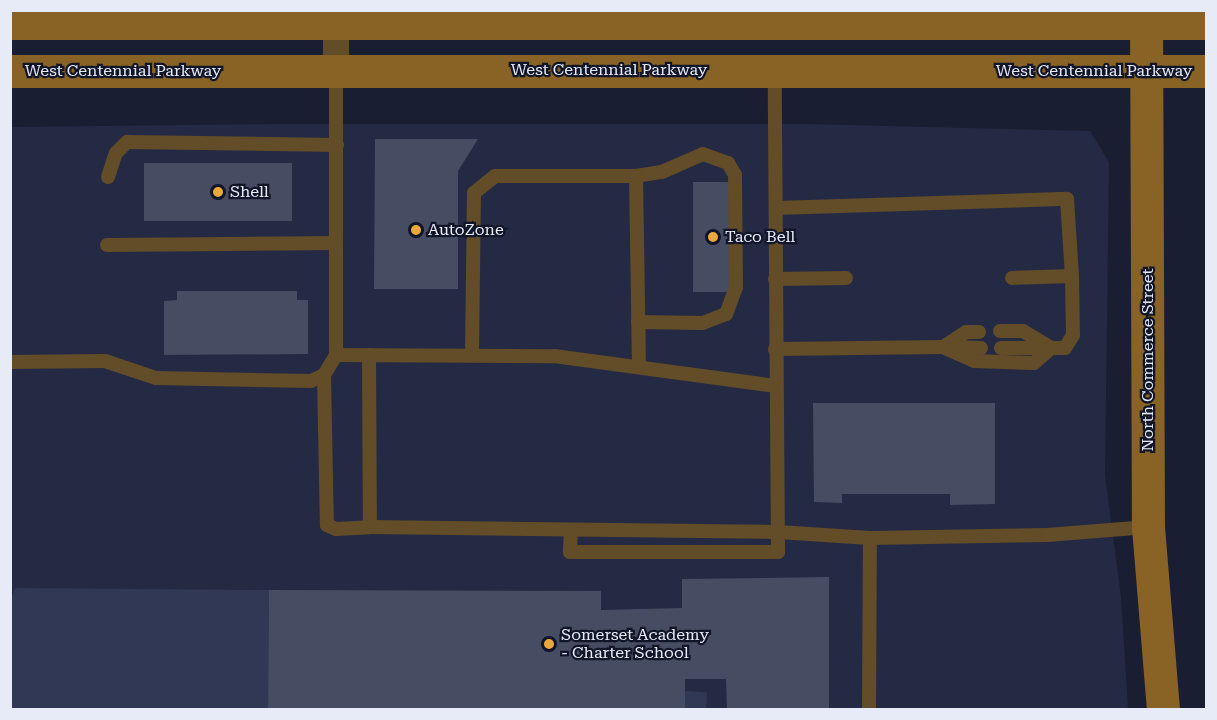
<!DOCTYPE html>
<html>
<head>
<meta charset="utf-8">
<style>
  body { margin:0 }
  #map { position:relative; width:1217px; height:720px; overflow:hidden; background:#1a1e32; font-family:"Roboto Serif",serif }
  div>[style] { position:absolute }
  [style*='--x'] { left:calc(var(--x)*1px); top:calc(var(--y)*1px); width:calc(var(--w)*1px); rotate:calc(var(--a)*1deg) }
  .built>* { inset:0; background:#242a43 }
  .green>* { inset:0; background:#313856; transform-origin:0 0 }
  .building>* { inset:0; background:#464c62; transform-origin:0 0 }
  .lane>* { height:14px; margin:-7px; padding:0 7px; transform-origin:7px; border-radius:7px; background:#634c28 }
  .street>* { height:26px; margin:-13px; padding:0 13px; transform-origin:13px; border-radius:13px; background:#634c28 }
  .secondary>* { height:33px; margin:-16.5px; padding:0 16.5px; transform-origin:16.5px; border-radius:16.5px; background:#896326 }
  .dots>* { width:16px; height:16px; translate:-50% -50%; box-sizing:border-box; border:3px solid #111528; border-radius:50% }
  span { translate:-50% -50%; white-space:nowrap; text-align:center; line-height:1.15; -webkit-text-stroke:4.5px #111528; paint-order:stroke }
  .street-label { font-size:16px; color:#e7ebf8 }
  .poi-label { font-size:16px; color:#e7ebf8 }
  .left { translate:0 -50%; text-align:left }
  .frame { position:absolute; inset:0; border:12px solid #e7ebf8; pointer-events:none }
</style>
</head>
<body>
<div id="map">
  <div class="built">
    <div style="clip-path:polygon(283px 124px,806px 124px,1090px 131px,1109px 162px,1105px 475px,1121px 597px,1128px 709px,11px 709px,10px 127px)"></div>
  </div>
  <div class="green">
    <div style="clip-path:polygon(15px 588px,269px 590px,268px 709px,11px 710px,11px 599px)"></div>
    <div style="left:685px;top:691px;width:22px;height:18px;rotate:3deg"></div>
  </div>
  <div class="building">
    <div style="clip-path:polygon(375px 139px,478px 139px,458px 171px,458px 289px,374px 289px)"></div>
    <div style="left:144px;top:163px;width:148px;height:58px"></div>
    <div style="left:693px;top:182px;width:37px;height:110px"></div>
    <div style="clip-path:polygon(177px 291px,297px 291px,297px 300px,308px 300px,308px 354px,164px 355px,164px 301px,177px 300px)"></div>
    <div style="clip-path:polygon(813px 403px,995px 403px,995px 504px,950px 505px,950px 494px,842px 494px,842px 503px,814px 502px)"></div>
    <div style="clip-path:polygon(829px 577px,829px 710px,727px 710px,726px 679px,685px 679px,685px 710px,268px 710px,269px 590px,601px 591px,601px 610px,682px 608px,682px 579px)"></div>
  </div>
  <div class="lane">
    <div style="--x:336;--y:71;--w:284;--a:90"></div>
    <div style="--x:336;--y:355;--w:218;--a:0.3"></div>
    <div style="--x:554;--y:356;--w:223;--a:7.7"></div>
    <div style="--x:636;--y:176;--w:26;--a:-9"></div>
    <div style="--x:662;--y:172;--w:45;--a:-23.7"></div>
    <div style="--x:703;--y:154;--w:27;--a:20"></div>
    <div style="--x:728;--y:163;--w:14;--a:60"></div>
    <div style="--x:735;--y:175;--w:112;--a:89.5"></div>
    <div style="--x:736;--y:287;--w:29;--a:110"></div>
    <div style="--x:726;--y:314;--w:25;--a:159"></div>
    <div style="--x:703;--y:323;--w:65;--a:-179.1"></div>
    <div style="--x:108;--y:177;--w:25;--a:-72"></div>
    <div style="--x:116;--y:153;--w:16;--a:-45"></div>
    <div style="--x:127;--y:142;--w:210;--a:0.8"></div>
    <div style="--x:776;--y:208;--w:291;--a:-1.8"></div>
    <div style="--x:1067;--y:199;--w:77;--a:86.3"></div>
    <div style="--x:107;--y:245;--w:229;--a:-0.5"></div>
    <div style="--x:775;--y:279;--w:71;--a:-0.8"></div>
    <div style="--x:1000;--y:331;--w:23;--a:0"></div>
    <div style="--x:1023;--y:331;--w:33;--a:31"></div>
    <div style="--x:943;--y:347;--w:27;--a:-33"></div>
    <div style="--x:966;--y:332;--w:13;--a:0"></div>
    <div style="--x:951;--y:347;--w:30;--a:2"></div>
    <div style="--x:1001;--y:348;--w:48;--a:0"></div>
    <div style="--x:775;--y:349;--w:168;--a:-0.7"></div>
    <div style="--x:943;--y:347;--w:34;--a:24"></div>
    <div style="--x:974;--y:361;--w:60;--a:1.9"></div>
    <div style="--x:1034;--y:363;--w:23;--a:-41"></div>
    <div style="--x:1051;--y:348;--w:14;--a:0"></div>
    <div style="--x:1065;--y:348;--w:15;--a:-58"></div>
    <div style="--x:1073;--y:335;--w:59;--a:-91"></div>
    <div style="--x:1072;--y:276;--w:60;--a:178.1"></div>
    <div style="--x:369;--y:355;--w:172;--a:89.7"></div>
    <div style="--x:370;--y:527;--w:408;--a:0.7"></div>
    <div style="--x:778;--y:532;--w:92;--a:3.7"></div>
    <div style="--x:870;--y:538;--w:177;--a:-1"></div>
    <div style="--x:1047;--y:535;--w:101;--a:-4.5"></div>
    <div style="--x:472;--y:355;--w:162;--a:-89.3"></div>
    <div style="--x:474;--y:193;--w:27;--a:-39"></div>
    <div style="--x:495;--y:176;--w:141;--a:0"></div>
    <div style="--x:636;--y:176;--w:191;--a:89.1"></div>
    <div style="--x:10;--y:362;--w:95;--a:-0.6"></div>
    <div style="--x:105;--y:361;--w:54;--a:18.4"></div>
    <div style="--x:156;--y:378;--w:155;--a:1.1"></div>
    <div style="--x:311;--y:381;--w:14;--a:-25"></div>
    <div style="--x:324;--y:375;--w:23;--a:-59"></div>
    <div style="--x:324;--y:375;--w:150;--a:88.9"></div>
    <div style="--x:327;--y:525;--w:10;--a:24"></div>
    <div style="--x:336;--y:529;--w:34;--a:-3"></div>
    <div style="--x:571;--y:530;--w:22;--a:93"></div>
    <div style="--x:570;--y:552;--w:208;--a:0"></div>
    <div style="--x:778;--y:552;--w:481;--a:-90.4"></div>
    <div style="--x:869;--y:710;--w:172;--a:-89.7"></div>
  </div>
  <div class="street">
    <div style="--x:336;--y:71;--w:61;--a:-90"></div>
  </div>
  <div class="secondary">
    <div style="--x:1146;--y:10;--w:517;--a:89.78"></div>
    <div style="--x:1148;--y:527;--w:184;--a:85.3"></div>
    <div style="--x:10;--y:23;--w:1196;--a:0"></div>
    <div style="--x:10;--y:71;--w:1196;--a:0"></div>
  </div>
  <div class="dots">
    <div style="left:218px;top:192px;background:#eba93a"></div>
    <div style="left:416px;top:230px;background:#eba93a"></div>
    <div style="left:713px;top:237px;background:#eba93a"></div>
    <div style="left:549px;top:644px;background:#eba93a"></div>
  </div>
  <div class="street-label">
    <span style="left:609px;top:70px">West Centennial Parkway</span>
    <span style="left:123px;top:71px">West Centennial Parkway</span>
    <span style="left:1094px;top:71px">West Centennial Parkway</span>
    <span style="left:1148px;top:360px;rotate:-90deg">North Commerce Street</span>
  </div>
  <div class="poi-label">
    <span class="left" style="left:230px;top:192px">Shell</span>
    <span class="left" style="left:428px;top:230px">AutoZone</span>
    <span class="left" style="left:725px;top:237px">Taco Bell</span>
    <span class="left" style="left:561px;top:644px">Somerset Academy<br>- Charter School</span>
  </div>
  <div class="frame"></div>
</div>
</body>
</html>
